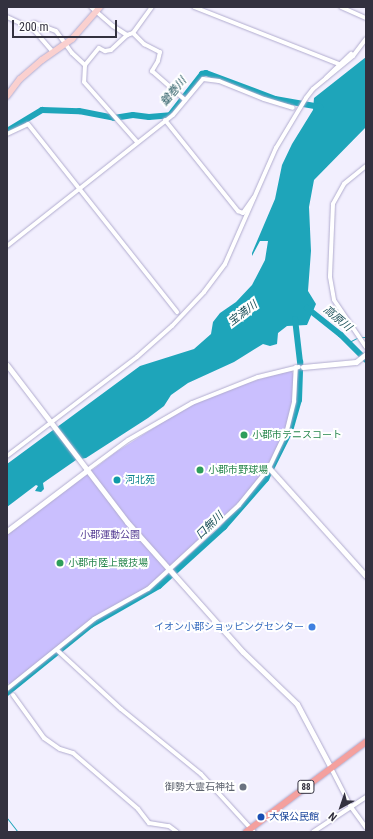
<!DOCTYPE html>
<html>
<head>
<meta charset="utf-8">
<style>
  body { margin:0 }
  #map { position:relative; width:373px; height:839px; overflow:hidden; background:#f2effe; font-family:"Roboto Condensed","Noto Sans JP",sans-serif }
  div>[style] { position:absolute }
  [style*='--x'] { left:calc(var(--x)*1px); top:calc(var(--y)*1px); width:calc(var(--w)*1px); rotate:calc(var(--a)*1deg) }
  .green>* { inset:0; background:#cabffe }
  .water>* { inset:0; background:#1ea5ba }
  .stream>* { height:1px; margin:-0.5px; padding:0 0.5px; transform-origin:0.5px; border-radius:0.5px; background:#1ea5ba }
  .river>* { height:6px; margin:-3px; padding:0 3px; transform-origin:3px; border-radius:3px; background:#1ea5ba }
  .roads { filter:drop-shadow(0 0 1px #b1accf) drop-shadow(0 0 1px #b1accf) }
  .minor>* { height:4px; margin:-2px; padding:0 2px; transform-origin:2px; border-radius:2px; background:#fff }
  .tertiary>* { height:5px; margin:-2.5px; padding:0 2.5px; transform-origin:2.5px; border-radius:2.5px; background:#fff }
  .secondary>* { height:6px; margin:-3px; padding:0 3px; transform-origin:3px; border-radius:3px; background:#fad0cf }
  .primary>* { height:6px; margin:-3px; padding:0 3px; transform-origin:3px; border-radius:3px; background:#f4a09e }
  .dots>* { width:11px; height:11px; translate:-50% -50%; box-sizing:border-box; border:2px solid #fff; border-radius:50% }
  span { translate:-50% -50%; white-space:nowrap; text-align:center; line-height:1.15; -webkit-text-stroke:4px #fff; paint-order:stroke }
  .shield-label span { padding:1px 3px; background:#fff; border:1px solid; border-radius:3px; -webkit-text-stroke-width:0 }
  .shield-label { font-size:9px; color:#33313f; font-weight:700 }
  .leisure-label { font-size:10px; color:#27864d }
  .left { translate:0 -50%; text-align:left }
  .culture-label { font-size:10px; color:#0d838f }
  .park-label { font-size:10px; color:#533b93 }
  .shop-label { font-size:10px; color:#366cbe }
  .right { translate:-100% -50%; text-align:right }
  .worship-label { font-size:10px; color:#5b616d }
  .transit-label { font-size:10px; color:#164399 }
  .water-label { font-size:11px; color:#1c5059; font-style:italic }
  .frame { position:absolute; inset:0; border:8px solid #33313f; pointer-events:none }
  .north { position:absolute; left:321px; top:787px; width:40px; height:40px; -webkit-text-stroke:3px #fff; paint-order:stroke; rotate:220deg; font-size:11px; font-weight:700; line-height:16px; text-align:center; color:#33313f }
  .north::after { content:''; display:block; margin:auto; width:14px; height:18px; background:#33313f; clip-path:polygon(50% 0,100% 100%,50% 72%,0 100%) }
  .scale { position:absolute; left:12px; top:20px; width:105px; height:18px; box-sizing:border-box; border:2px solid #33313f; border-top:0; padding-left:5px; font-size:12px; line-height:14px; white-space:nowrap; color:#33313f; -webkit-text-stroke:3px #fff; paint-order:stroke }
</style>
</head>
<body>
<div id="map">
  <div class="green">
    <div style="clip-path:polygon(291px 370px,294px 375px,293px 401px,285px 431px,265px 472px,243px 498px,149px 586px,93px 619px,10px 685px,7px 682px,7px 535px,116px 452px,188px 406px,231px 388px)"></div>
  </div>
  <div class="water">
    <div style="clip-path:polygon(366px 57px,366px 127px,314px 180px,309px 207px,311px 251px,308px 291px,316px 304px,307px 325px,287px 326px,278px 333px,277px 344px,270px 346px,263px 344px,234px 362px,188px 383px,171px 395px,164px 406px,148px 418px,86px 458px,76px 460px,43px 483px,44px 489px,41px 492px,35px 491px,38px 486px,36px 485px,7px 507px,7px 464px,140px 366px,194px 349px,211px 334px,213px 322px,220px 313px,236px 302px,252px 285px,265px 260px,268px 241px,260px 241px,252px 256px,252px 253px,275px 199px,282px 165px,292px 144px,313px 110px,314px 98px)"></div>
  </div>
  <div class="stream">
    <div style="--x:360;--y:337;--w:6;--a:0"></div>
    <div style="--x:349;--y:342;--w:9;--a:-27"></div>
    <div style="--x:7;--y:818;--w:18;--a:52"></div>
  </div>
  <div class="river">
    <div style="--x:7;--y:131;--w:41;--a:-31"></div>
    <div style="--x:42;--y:110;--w:37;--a:2"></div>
    <div style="--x:79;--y:111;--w:36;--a:11"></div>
    <div style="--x:114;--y:118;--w:19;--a:-9"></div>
    <div style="--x:133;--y:115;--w:16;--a:7"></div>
    <div style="--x:149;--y:117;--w:21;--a:-5"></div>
    <div style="--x:170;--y:115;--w:52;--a:-52"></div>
    <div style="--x:202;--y:74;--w:4;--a:-14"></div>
    <div style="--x:206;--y:73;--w:74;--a:20.6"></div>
    <div style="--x:275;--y:99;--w:46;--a:10.1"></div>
    <div style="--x:307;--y:308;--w:43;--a:38.5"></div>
    <div style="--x:341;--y:335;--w:35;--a:45"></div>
    <div style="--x:7;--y:693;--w:108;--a:-39"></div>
    <div style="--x:91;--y:625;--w:78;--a:-29.8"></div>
    <div style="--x:159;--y:586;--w:88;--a:-42.2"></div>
    <div style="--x:224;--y:527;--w:64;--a:-48.8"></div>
    <div style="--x:266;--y:479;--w:54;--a:-63.4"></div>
    <div style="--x:290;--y:431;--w:32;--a:-74"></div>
    <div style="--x:299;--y:400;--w:38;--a:-88"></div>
    <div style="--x:300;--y:362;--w:43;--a:-96.6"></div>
  </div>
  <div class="roads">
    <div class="minor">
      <div style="--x:91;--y:7;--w:29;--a:41"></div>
      <div style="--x:113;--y:26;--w:17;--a:33"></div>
      <div style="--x:127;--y:35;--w:6;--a:-18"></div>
      <div style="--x:133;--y:33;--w:32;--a:-54"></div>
      <div style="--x:194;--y:7;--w:156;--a:21.5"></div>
      <div style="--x:341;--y:7;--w:27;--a:24"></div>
      <div style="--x:7;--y:17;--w:29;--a:25"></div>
      <div style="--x:33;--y:29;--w:29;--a:49"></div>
      <div style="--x:29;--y:27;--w:6;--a:-39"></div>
      <div style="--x:34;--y:23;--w:23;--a:20"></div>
      <div style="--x:56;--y:31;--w:27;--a:54"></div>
      <div style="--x:72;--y:53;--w:18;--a:43"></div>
      <div style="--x:85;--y:65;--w:17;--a:93"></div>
      <div style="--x:84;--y:82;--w:80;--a:48.5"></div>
      <div style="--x:133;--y:33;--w:16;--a:45"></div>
      <div style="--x:144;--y:44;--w:18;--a:27"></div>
      <div style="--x:160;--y:52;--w:9;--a:103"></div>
      <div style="--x:158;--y:61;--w:12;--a:121"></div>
      <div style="--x:152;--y:71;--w:44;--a:41.3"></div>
      <div style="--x:85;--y:65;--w:22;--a:-51"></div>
      <div style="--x:99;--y:48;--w:7;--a:27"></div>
      <div style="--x:105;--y:51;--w:6;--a:-9"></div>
      <div style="--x:111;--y:50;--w:22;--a:-43"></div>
      <div style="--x:326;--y:78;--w:35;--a:-44"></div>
      <div style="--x:165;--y:120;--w:117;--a:51.3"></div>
      <div style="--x:238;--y:211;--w:5;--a:22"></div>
      <div style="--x:243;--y:213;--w:19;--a:-55"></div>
      <div style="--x:7;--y:134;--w:23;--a:-25"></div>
      <div style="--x:28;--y:124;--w:240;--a:51.6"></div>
      <div style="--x:366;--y:166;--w:28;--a:141"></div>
      <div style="--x:344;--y:184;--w:23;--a:119"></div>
      <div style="--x:333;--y:204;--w:73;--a:92.4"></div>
      <div style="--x:330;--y:277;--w:23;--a:80"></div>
      <div style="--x:334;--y:300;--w:57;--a:55.8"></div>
      <div style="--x:7;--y:246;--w:211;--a:-38.3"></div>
      <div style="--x:173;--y:115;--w:47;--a:-50.2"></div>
      <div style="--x:203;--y:79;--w:16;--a:7"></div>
      <div style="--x:219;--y:81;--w:48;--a:21.8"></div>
      <div style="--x:264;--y:99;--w:30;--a:17"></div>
      <div style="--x:7;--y:456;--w:163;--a:-37.3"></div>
      <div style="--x:137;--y:357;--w:47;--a:-41.5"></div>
      <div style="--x:172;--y:326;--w:47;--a:-46.7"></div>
      <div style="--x:204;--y:292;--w:35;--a:-53"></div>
      <div style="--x:225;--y:264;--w:127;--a:-66.3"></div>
      <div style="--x:276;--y:148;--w:58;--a:-59"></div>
      <div style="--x:306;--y:98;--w:11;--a:-52"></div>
      <div style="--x:313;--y:89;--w:52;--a:-39.5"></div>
      <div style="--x:353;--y:56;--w:21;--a:-53"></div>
      <div style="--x:86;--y:471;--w:52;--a:-36.4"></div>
      <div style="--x:128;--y:440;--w:74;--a:-30"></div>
      <div style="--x:192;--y:403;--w:71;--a:-21.5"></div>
      <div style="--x:258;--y:377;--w:42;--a:-13.7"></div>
      <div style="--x:57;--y:650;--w:87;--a:42.7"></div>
      <div style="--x:121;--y:709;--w:103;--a:39.1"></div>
      <div style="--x:201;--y:774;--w:79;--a:47.6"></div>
      <div style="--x:7;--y:689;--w:112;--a:-38.8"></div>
      <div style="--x:94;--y:619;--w:62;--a:-29.1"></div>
      <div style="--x:148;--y:589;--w:124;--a:-42.7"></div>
      <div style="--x:239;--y:505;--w:48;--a:-51"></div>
      <div style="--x:269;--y:468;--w:42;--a:-64.7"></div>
      <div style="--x:287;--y:430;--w:30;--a:-76"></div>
      <div style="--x:294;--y:401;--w:34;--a:-87"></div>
      <div style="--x:13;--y:695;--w:53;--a:54.2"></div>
      <div style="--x:44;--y:738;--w:19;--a:35"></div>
      <div style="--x:60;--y:749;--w:14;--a:17"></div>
      <div style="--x:73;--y:753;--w:86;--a:40.7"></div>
      <div style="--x:138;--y:809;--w:18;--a:52"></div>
      <div style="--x:149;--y:823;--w:20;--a:9"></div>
      <div style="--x:169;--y:826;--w:10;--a:37"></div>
      <div style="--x:331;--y:768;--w:44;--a:62.9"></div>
      <div style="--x:351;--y:807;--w:26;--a:54"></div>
      <div style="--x:313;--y:832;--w:64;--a:-33.4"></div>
    </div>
    <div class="tertiary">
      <div style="--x:7;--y:365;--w:198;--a:52.6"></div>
      <div style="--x:127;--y:522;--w:174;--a:48.3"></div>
      <div style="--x:243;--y:652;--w:75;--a:43.9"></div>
      <div style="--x:297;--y:704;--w:72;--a:62"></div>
      <div style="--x:303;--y:367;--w:53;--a:-5.4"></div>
      <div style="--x:356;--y:362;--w:13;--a:-39"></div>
      <div style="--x:269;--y:468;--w:145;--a:48.1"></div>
      <div style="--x:7;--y:531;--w:99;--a:-37.2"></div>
    </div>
    <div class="secondary">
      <div style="--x:7;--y:96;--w:21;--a:-53"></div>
      <div style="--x:20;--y:79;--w:29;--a:-41"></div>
      <div style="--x:42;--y:60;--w:37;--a:-35"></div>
      <div style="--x:72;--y:39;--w:43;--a:-48.8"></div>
    </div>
    <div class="primary">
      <div style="--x:246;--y:832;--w:150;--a:-36.9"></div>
    </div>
  </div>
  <div class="dots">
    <div style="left:244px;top:435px;background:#2e9e5b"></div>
    <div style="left:200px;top:470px;background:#2e9e5b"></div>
    <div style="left:117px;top:480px;background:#0f9aa8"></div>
    <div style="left:60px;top:563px;background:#2e9e5b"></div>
    <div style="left:312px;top:627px;background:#3f7fe0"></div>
    <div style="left:243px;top:787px;background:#6b7280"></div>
    <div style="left:261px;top:817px;background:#1a4fb4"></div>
  </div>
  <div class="shield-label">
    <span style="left:306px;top:787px">88</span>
  </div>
  <div class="leisure-label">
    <span class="left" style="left:252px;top:435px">小郡市テニスコート</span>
    <span class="left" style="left:208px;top:470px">小郡市野球場</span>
    <span class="left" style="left:68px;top:563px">小郡市陸上競技場</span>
  </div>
  <div class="culture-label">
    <span class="left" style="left:125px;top:480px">河北苑</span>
  </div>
  <div class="park-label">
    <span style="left:110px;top:535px">小郡運動公園</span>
  </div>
  <div class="shop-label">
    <span class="right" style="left:304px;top:627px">イオン小郡ショッピングセンター</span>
  </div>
  <div class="worship-label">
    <span class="right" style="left:235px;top:787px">御勢大霊石神社</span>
  </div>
  <div class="transit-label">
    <span class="left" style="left:269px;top:817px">大保公民館</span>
  </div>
  <div class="water-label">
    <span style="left:174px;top:92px;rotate:-50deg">鎗巻川</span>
    <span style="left:243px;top:314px;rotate:-37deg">宝満川</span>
    <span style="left:337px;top:319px;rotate:40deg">高原川</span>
    <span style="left:210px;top:526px;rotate:-44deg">口無川</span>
  </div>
  <div class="frame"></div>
  <div class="north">N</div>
  <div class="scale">200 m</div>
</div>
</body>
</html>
